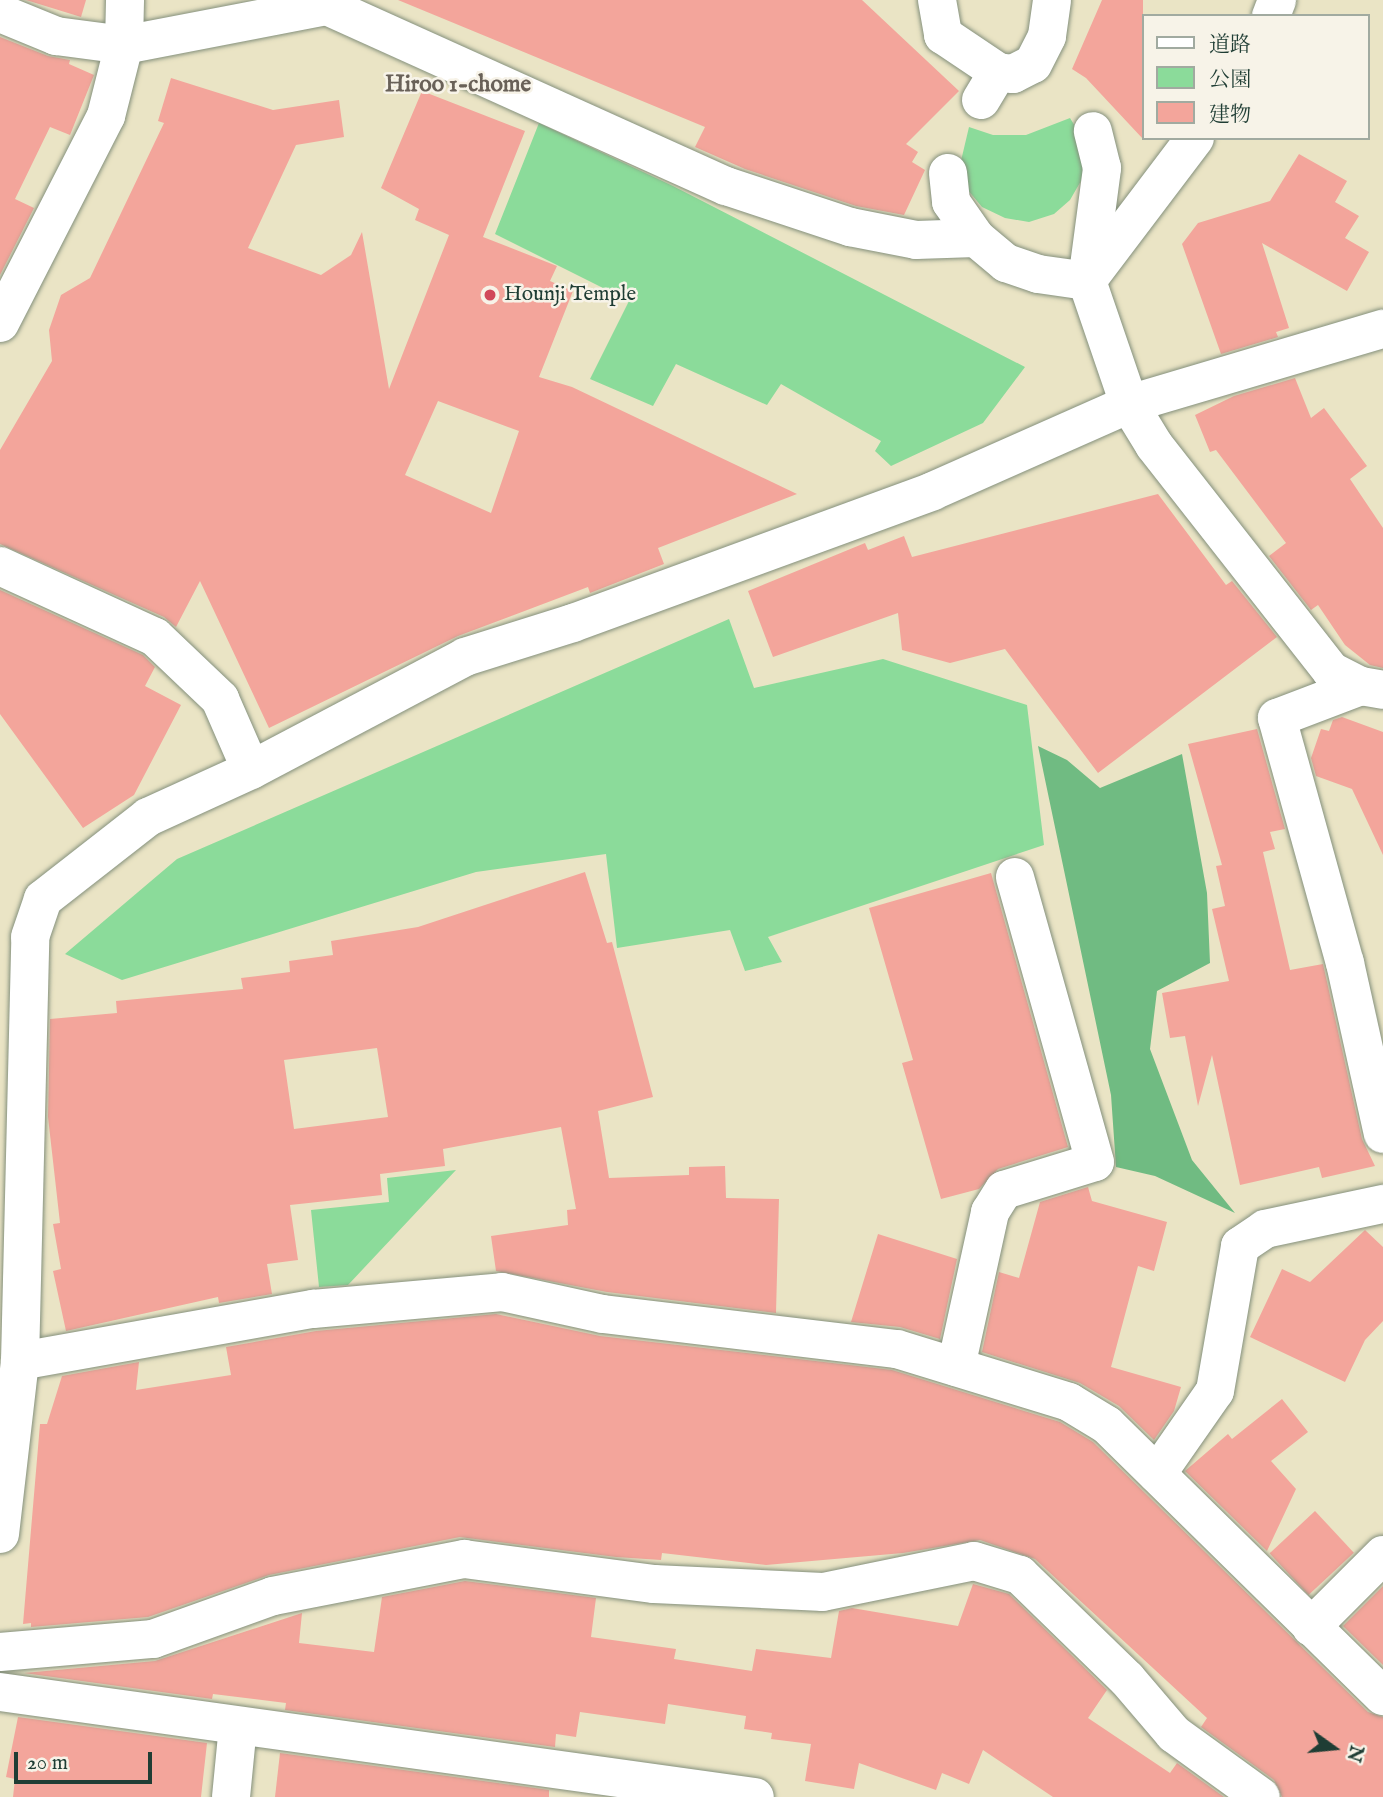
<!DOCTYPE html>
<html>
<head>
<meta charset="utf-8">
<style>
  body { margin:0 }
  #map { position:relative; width:1383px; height:1797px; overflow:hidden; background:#eae4c5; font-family:"IM FELL English","Noto Serif JP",serif }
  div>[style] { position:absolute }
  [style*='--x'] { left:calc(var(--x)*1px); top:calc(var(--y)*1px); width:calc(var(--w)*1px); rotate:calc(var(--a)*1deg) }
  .green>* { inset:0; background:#8bdb9a }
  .forest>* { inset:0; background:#70bb82 }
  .building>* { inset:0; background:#f3a59b; transform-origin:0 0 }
  .roads { filter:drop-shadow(0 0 2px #84907c) drop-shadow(0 0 2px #84907c) }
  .minor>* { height:38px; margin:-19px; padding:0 19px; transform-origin:19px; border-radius:19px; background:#fff }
  .dots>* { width:19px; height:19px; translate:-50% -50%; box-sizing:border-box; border:4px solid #f7f3e8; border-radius:50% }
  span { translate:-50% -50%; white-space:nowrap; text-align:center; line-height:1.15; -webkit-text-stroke:5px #f7f3e8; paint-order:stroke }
  .poi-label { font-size:21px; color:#1f3d34 }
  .left { translate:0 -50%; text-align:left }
  .neighbourhood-label { font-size:23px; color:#696158; font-weight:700 }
  .legend { position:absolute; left:1142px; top:14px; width:228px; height:126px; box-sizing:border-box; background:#f7f3e8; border:2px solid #a1aaa0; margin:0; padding:9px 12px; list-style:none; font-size:21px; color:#1f3d34 }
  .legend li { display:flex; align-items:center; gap:14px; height:35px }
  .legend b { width:35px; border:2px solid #a1aaa0 }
  .north { position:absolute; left:1299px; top:1713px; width:70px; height:70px; -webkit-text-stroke:5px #f7f3e8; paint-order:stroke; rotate:105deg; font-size:19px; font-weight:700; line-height:28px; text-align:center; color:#1f3d34 }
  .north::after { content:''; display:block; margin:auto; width:24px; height:32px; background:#1f3d34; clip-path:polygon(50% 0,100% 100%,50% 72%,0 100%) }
  .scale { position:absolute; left:14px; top:1752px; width:138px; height:32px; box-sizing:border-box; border:4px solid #1f3d34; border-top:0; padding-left:9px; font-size:21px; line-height:24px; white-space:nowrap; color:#1f3d34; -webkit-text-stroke:5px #f7f3e8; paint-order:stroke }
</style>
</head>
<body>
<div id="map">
  <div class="green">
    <div style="clip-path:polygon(1070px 118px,1084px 141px,1085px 174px,1070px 200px,1054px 214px,1029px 222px,1005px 218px,982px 207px,967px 189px,960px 165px,969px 127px,993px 135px,1026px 135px)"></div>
    <div style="clip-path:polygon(539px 123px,673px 186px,1025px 367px,983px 423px,891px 466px,875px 451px,881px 441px,781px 384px,767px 405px,676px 364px,653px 406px,590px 379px,629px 301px,495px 234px)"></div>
    <div style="clip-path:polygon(729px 619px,754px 688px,883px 659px,1027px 705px,1044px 845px,768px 937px,782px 962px,745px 971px,730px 930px,617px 948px,606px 854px,476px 872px,122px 980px,65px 954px,177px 859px)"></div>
    <div style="clip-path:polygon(456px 1170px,348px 1285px,319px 1287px,311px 1210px,389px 1202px,387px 1178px)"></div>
  </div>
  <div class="forest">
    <div style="clip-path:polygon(1038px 746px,1067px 760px,1100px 788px,1182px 754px,1207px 893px,1210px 963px,1157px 991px,1150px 1049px,1192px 1160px,1235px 1213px,1155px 1176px,1116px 1167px,1111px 1095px)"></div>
  </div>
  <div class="building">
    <div style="clip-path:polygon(26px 0,86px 0,81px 17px)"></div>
    <div style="clip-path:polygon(398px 0,862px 0,959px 91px,906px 144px,918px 152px,912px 162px,925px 170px,904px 215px,856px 206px,745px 169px,695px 147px,705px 127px)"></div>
    <div style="clip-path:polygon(1102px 0,1143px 0,1143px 139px,1086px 78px,1072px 69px)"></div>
    <div style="clip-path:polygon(0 37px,48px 56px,70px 60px,69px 64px,94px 75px,70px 135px,50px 127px,15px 199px,34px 208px,0 275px)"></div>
    <div style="clip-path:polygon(evenodd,171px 78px,273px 110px,339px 100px,344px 137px,296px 145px,248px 248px,321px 275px,351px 255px,362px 232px,389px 389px,449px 235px,415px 220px,419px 209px,381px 188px,422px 91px,525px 131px,483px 237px,557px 266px,550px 281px,573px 291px,539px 377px,572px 387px,797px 494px,658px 548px,664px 564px,590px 593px,588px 587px,458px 636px,269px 728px,200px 581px,176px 627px,164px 617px,0 544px,0 450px,52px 361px,49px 330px,61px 295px,90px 278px,164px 123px,158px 121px,171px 78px,438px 401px,519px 431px,491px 513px,405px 475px,438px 401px)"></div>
    <div style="clip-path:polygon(1299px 154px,1347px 181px,1335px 202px,1359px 216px,1345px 238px,1369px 252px,1347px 291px,1262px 243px,1289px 328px,1276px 332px,1278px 337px,1221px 354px,1182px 244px,1198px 223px,1270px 201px)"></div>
    <div style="clip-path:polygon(1295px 378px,1311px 418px,1324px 408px,1367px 466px,1350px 479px,1383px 528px,1383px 668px,1370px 665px,1345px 645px,1318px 605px,1311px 610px,1269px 556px,1286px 543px,1216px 450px,1210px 452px,1195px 415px,1234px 396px)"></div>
    <div style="clip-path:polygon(1158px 494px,1226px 585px,1232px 581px,1277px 637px,1098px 773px,1005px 649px,950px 663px,902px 650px,898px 613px,773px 657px,748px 591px,865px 543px,868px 550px,904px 536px,912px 557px)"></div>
    <div style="clip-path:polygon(0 590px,143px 655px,155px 667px,145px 686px,181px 705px,134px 795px,83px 828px,0 714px)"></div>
    <div style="clip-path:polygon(1342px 717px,1383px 732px,1383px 855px,1352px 789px,1316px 776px,1311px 758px,1321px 729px,1329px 731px,1333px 720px)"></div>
    <div style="clip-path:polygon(1257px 729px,1285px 829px,1270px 832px,1275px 849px,1263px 852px,1290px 970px,1323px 964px,1362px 1139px,1375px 1166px,1322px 1178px,1319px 1167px,1240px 1185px,1212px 1055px,1198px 1106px,1185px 1036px,1170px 1038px,1162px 993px,1229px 981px,1212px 909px,1225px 906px,1216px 866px,1222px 865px,1188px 744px)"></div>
    <div style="clip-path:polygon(evenodd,585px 872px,607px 943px,612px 942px,653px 1097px,598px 1111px,609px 1178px,689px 1175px,689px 1167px,725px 1166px,726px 1198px,779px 1199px,776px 1313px,607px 1292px,496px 1271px,491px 1236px,568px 1225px,567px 1210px,576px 1209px,561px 1127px,443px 1149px,445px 1166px,380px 1174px,382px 1195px,290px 1205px,298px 1260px,267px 1264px,272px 1294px,219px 1303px,218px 1297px,66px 1331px,53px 1271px,61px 1269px,53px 1224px,60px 1223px,48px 1117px,50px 1019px,117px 1013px,116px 1001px,243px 989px,241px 978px,290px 972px,289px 961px,333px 955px,331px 941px,418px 927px,585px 872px,377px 1048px,388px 1117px,294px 1129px,284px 1060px,377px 1048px)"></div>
    <div style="clip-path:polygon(991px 873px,1068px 1147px,998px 1169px,979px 1189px,941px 1199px,902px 1063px,913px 1060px,869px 908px)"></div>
    <div style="clip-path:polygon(1088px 1187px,1092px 1201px,1167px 1222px,1154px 1271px,1138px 1266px,1111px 1367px,1181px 1387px,1174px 1411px,1154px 1440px,1119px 1406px,1080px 1383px,982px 1352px,999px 1272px,1019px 1278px,1040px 1202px)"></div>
    <div style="clip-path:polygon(1365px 1230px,1383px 1247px,1383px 1321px,1365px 1340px,1345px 1382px,1250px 1337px,1282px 1269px,1310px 1282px)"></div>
    <div style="clip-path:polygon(878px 1234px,957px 1259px,940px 1339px,900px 1327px,851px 1322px)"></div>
    <div style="clip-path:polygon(496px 1314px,600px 1336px,892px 1370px,1060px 1422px,1093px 1442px,1368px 1712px,1383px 1717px,1383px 1797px,1282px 1797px,1274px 1780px,1201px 1727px,1207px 1718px,1035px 1559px,980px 1540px,903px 1553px,766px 1565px,662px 1553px,661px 1560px,616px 1557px,460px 1537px,269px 1575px,148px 1617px,31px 1627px,31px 1623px,23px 1624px,40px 1424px,47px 1424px,62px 1376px,139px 1362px,136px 1390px,231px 1375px,226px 1347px,316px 1331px)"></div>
    <div style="clip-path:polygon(1282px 1399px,1308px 1432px,1271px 1461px,1296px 1489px,1267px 1551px,1185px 1471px,1228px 1434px,1232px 1439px)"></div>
    <div style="left:1315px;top:1511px;width:57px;height:62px;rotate:47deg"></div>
    <div style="clip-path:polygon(465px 1581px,596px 1598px,591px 1637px,676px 1649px,674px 1659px,752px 1671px,756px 1649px,831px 1658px,839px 1611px,852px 1608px,958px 1626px,973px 1584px,1009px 1594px,1107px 1690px,1088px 1718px,1170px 1773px,1177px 1763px,1224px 1797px,1053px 1797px,983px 1750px,969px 1784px,942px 1773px,936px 1790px,859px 1763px,854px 1789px,805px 1781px,811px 1744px,771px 1739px,772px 1733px,744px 1729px,746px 1716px,668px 1704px,665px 1724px,580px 1712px,576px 1737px,556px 1734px,555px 1747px,285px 1710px,286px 1703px,213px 1694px,212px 1699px,24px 1673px,155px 1661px,302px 1613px,299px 1643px,374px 1652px,382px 1597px)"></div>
    <div style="clip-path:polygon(1383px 1586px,1383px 1665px,1343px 1626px)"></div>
    <div style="clip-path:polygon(18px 1717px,207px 1743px,201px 1797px,13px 1797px,15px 1779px,6px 1777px)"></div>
    <div style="clip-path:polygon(280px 1753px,549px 1790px,549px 1797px,275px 1797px)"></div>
  </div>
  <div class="roads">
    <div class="minor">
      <div style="--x:937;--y:0;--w:36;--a:80"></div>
      <div style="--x:943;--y:35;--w:66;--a:33.9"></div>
      <div style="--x:998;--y:72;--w:15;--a:8"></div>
      <div style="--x:1013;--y:74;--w:22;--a:-27"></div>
      <div style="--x:1033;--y:64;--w:31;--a:-63"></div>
      <div style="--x:1047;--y:36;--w:36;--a:-82"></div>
      <div style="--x:0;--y:13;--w:61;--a:22.3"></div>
      <div style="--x:56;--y:36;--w:69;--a:7.5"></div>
      <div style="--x:124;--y:45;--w:207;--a:-10.9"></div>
      <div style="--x:327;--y:6;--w:438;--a:24.3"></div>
      <div style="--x:726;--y:186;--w:131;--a:18.3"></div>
      <div style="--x:850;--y:227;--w:67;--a:11.1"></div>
      <div style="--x:916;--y:240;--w:60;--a:-1.9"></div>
      <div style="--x:1271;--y:16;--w:17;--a:-69"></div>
      <div style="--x:981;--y:100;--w:33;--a:-59"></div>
      <div style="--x:1195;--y:138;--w:179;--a:127.1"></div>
      <div style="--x:1087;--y:281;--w:130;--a:71.1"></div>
      <div style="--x:1129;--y:404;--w:48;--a:58.6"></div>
      <div style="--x:1154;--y:445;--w:287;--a:51.9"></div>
      <div style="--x:1331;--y:671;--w:34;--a:27"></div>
      <div style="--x:1361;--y:686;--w:22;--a:10"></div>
      <div style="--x:948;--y:173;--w:29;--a:84"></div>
      <div style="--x:951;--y:202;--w:44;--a:55.2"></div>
      <div style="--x:976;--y:238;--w:39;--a:40"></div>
      <div style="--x:1006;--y:263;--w:34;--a:19"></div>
      <div style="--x:1038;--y:274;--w:49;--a:8.1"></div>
      <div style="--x:1087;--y:281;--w:114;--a:-82.4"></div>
      <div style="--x:1102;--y:168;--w:38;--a:-104"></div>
      <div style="--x:0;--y:323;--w:233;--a:-62.9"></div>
      <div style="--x:106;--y:116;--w:73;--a:-75.8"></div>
      <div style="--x:124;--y:45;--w:45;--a:-88.7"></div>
      <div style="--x:0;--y:566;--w:170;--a:24.6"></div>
      <div style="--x:155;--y:637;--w:90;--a:43.6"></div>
      <div style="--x:220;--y:699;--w:77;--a:66.4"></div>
      <div style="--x:1361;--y:686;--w:90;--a:159.1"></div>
      <div style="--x:1277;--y:718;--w:254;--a:74.5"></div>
      <div style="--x:1345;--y:963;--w:175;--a:77.5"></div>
      <div style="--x:20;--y:1361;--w:298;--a:-10.1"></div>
      <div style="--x:313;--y:1309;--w:190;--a:-5.1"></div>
      <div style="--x:502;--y:1292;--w:103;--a:12.3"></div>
      <div style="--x:603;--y:1314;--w:296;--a:6.8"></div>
      <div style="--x:897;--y:1349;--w:180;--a:17.1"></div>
      <div style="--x:1069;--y:1402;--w:44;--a:31.2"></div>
      <div style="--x:1107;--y:1425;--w:387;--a:44.5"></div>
      <div style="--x:956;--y:1367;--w:159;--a:-77.6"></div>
      <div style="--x:990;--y:1212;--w:26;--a:-58"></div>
      <div style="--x:1004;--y:1190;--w:95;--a:-17.1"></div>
      <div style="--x:1095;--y:1162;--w:296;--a:-105.7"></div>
      <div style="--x:1157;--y:1474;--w:101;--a:-55.1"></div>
      <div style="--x:1215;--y:1391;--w:147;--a:-80.2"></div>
      <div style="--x:1240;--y:1246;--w:30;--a:-34"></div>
      <div style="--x:1265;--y:1229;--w:121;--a:-12"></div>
      <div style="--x:0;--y:1534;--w:174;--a:-83.4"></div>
      <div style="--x:20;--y:1361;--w:424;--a:-88.6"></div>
      <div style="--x:30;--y:937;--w:40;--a:-71.1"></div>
      <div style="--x:43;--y:899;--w:133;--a:-38"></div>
      <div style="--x:148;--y:817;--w:113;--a:-24.5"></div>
      <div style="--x:251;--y:770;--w:242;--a:-27.8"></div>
      <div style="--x:465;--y:657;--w:113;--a:-17.5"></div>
      <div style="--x:573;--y:623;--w:383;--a:-20.1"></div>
      <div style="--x:933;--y:491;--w:214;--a:-23.9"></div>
      <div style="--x:1129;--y:404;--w:265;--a:-16.5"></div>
      <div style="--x:1311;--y:1627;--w:102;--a:-45"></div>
      <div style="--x:0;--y:1652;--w:154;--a:-4.9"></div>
      <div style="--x:153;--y:1639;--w:127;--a:-19.7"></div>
      <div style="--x:273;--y:1596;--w:195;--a:-11"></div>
      <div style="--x:464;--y:1559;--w:192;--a:7.5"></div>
      <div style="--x:654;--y:1584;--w:169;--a:2.7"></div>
      <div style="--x:823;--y:1592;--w:154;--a:-11.6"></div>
      <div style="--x:974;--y:1561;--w:48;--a:16.9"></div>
      <div style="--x:1020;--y:1575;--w:149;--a:44.2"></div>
      <div style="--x:1127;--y:1679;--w:72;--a:49.5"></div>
      <div style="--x:1174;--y:1734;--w:107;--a:35.9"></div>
      <div style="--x:0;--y:1692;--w:762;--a:7.92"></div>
      <div style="--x:231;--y:1797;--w:71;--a:-84.4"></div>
    </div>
  </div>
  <div class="dots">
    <div style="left:490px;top:295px;background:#d1495b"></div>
  </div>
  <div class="poi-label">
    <span class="left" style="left:504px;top:295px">Hounji Temple</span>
  </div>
  <div class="neighbourhood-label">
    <span style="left:458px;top:85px">Hiroo 1-chome</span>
  </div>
  <ul class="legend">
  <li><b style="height:9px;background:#fff"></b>道路</li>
  <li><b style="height:19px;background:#8bdb9a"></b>公園</li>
  <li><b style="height:19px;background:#f3a59b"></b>建物</li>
  </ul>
  <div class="north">N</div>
  <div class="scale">20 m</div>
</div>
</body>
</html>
